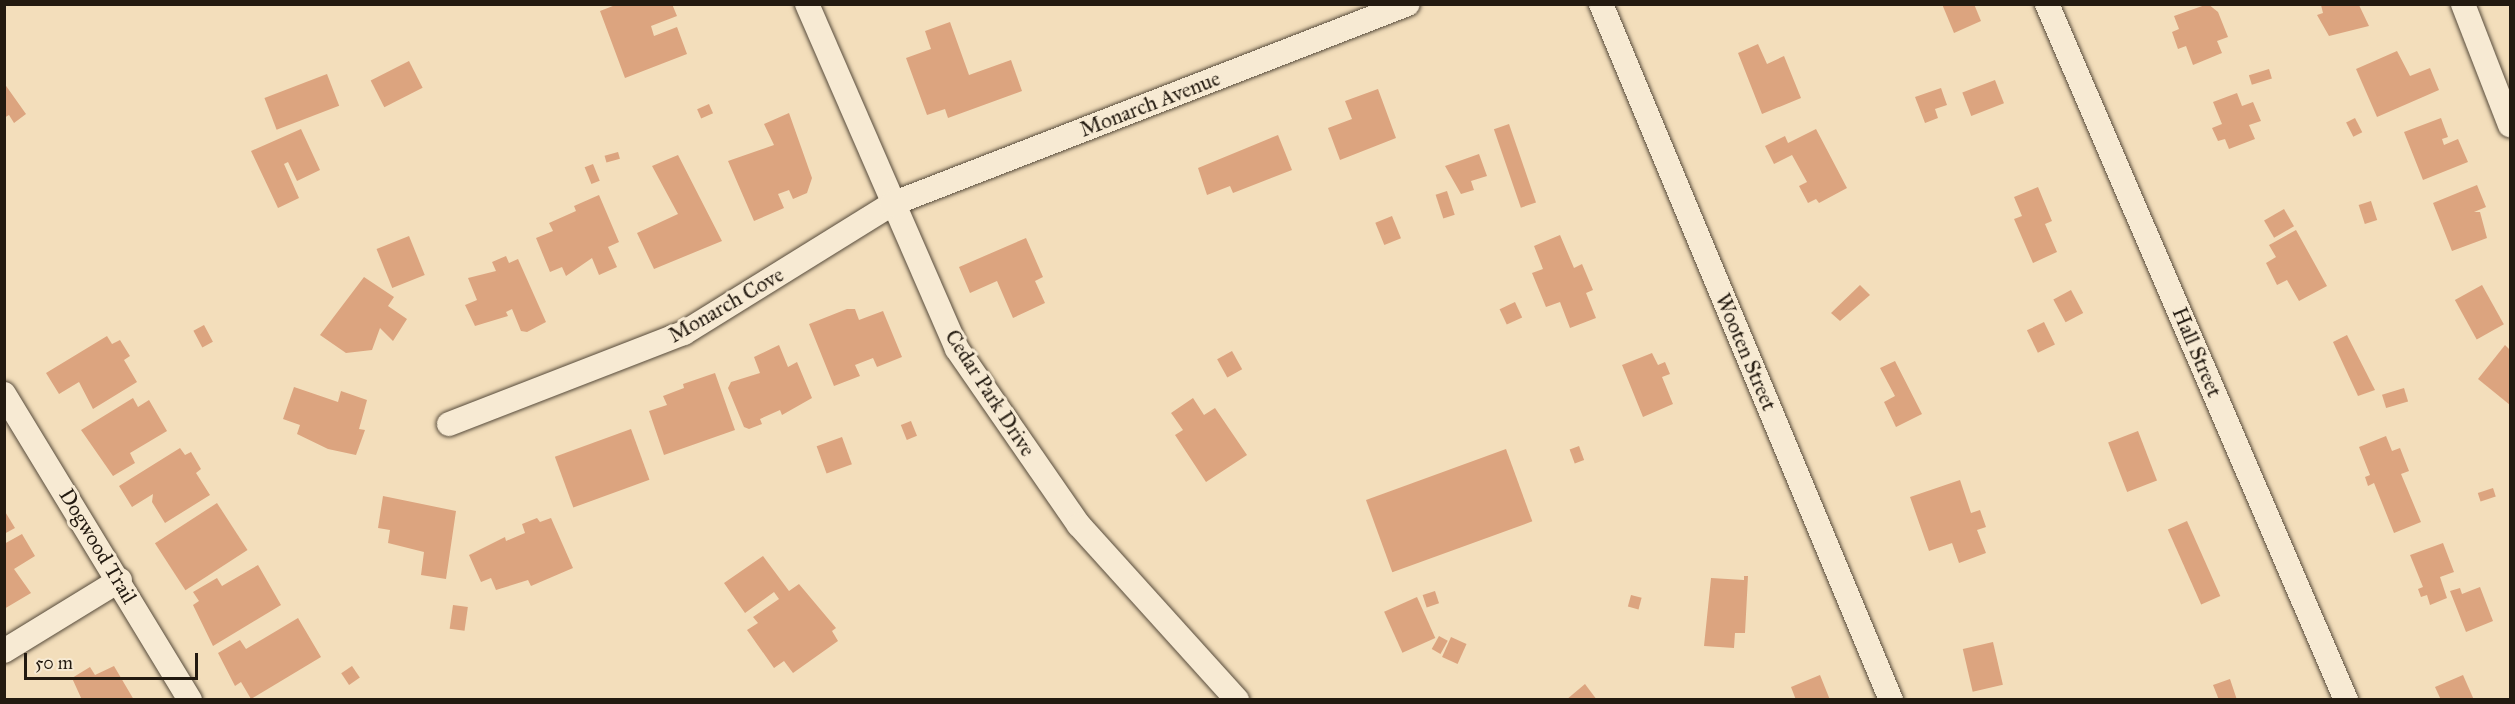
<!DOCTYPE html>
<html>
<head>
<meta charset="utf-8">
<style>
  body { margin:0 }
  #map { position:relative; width:2515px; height:704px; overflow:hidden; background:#f3debb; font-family:"IM FELL Great Primer",serif }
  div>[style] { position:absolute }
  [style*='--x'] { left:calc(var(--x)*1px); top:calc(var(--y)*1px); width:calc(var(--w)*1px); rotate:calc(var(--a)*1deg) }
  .building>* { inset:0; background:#dca47f; transform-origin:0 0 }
  .roads { filter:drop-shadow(0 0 2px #574b3b) drop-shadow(0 0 2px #574b3b) }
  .street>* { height:24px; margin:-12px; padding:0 12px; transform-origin:12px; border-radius:12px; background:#f7ead3 }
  span { translate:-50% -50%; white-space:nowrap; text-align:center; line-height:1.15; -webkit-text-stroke:6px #f7ead3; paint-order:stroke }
  .street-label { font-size:21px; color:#231a10 }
  .frame { position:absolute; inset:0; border:6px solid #231a10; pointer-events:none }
  .scale { position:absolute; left:24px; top:653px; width:174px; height:27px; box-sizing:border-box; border:3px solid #231a10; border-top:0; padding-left:8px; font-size:18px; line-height:21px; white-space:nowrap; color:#231a10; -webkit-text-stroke:4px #f7ead3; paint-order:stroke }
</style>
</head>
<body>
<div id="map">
  <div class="building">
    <div style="clip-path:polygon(618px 4px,672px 4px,677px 16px,651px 26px,654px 36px,677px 27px,687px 54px,625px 78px,600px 11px)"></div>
    <div style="clip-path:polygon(1942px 4px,1974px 4px,1981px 21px,1954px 33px)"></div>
    <div style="clip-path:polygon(2208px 4px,2218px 12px,2228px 37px,2217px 41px,2222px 53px,2193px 65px,2186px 46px,2178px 49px,2172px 32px,2179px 29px,2174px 16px)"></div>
    <div style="clip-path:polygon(2321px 5px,2359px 5px,2369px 26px,2329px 36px,2317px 15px,2323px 13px)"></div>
    <div style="clip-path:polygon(950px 22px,969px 75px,1011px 60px,1022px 91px,948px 118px,945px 109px,927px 115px,906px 58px,931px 49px,925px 31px)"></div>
    <div style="clip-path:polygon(1758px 44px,1767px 64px,1784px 56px,1801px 98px,1762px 114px,1738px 53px)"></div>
    <div style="clip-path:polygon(2397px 51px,2410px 76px,2430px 68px,2439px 90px,2377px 117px,2356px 69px)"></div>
    <div style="left:409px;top:61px;width:30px;height:43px;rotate:63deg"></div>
    <div style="left:2269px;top:69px;width:10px;height:21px;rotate:73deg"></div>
    <div style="left:327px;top:74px;width:34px;height:67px;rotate:69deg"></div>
    <div style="left:1995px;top:80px;width:25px;height:35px;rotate:69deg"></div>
    <div style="clip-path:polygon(4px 83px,26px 114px,14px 123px,9px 115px,4px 118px)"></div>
    <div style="clip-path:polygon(1941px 88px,1947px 105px,1935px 109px,1938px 118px,1925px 123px,1915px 97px)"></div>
    <div style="clip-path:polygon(1378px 89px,1396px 138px,1340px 160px,1328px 128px,1352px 119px,1345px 101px)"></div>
    <div style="clip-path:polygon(2237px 93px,2242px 106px,2253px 102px,2261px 121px,2249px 125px,2255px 139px,2229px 149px,2225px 139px,2218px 141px,2212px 128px,2222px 124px,2213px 102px)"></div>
    <div style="left:709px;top:104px;width:10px;height:13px;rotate:66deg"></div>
    <div style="clip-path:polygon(789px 113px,812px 178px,807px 193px,793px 199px,789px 190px,778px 194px,784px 208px,754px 221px,728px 161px,774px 145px,764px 124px)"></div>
    <div style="left:2355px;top:118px;width:16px;height:10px;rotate:63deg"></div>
    <div style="clip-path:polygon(2441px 118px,2448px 137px,2442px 139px,2444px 145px,2458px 139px,2468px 162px,2423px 180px,2404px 132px)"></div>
    <div style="left:1509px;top:124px;width:83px;height:16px;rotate:71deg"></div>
    <div style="clip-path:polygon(301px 129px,320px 170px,297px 181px,288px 162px,284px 164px,299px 198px,278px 208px,251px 151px)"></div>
    <div style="clip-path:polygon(1816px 129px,1847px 188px,1819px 203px,1816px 199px,1808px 203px,1799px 186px,1807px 182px,1792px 155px,1774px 164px,1765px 146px,1785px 136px,1788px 143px)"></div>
    <div style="clip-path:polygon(1278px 135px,1292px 170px,1233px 193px,1230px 186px,1207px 195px,1198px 168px)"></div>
    <div style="left:618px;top:152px;width:7px;height:14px;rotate:74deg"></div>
    <div style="clip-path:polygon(1479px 154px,1487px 176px,1471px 181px,1474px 190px,1461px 194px,1445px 166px)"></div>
    <div style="clip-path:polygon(678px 155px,722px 241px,654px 269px,637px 233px,678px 214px,652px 166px)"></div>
    <div style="left:593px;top:164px;width:18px;height:9px;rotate:68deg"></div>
    <div style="clip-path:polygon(2477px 185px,2486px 207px,2474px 212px,2480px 212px,2487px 238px,2452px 251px,2433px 203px)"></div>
    <div style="clip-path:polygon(2038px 187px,2052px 221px,2045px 224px,2057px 252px,2033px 263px,2014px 219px,2022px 216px,2014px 197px)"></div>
    <div style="left:1447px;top:191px;width:25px;height:12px;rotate:72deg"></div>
    <div style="clip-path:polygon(599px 195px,619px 242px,608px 247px,617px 267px,599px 275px,592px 258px,566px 276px,562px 267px,550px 272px,536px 238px,553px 231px,549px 223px,576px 211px,574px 206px)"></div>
    <div style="left:2371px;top:201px;width:20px;height:13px;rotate:72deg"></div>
    <div style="left:2284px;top:209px;width:20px;height:23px;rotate:60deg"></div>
    <div style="left:1392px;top:216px;width:24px;height:18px;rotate:68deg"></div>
    <div style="clip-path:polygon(2296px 230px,2327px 286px,2299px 301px,2287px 280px,2277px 285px,2266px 263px,2276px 257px,2269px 245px)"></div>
    <div style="clip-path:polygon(1560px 235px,1574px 268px,1582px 264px,1593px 290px,1586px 293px,1596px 318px,1570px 328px,1560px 302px,1546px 307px,1532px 273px,1543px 269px,1534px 246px)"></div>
    <div style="left:409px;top:236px;width:42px;height:35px;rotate:68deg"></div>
    <div style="clip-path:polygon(1026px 238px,1043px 277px,1035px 281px,1045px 303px,1013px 318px,997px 281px,970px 293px,959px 267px)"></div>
    <div style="clip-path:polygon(506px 256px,509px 263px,518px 259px,546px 322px,527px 332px,521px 331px,512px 309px,506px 312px,508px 316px,475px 326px,465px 305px,477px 300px,468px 278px,496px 271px,492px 262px)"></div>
    <div style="clip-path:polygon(364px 277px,394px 297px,388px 306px,407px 319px,393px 341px,380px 328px,372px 350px,346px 353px,320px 335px)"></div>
    <div style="clip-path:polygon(1860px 285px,1870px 295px,1840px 321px,1831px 313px)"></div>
    <div style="left:2482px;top:285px;width:45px;height:31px;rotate:61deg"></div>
    <div style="left:2071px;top:290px;width:26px;height:20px;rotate:62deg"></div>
    <div style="left:1515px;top:302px;width:17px;height:17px;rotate:65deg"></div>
    <div style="clip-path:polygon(847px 309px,855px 309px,859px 320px,883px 311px,902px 357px,877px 367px,873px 358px,855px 365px,860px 376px,834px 386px,809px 324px)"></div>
    <div style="left:2044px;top:322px;width:25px;height:19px;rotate:64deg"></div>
    <div style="left:204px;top:325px;width:19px;height:12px;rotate:62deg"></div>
    <div style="clip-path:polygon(2347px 335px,2375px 390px,2358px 396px,2333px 342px)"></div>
    <div style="clip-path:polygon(107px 336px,112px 344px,120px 340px,130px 356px,124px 360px,137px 382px,93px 409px,79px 382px,59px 394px,46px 373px)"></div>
    <div style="clip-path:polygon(779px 345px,788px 367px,797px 362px,812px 398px,782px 415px,780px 410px,760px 419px,762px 424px,749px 429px,744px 427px,728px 388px,731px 382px,760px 373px,754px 357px)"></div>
    <div style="clip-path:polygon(2505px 345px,2510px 350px,2510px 405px,2478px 379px)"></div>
    <div style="left:1232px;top:351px;width:21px;height:17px;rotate:61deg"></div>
    <div style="clip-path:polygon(1652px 353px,1658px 365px,1665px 362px,1670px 374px,1662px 377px,1673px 404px,1643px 417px,1622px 365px)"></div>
    <div style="clip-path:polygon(1895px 361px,1922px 414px,1896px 427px,1884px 402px,1895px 396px,1880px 368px)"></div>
    <div style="clip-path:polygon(715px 373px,735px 430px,664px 455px,649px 411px,667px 405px,663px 396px,684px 388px,683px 384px)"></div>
    <div style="clip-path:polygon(294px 387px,338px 402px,341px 391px,367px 400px,359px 429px,365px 430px,356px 455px,328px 449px,297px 434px,300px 425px,283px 419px)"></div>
    <div style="left:2404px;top:388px;width:14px;height:23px;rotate:73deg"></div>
    <div style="clip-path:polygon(133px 398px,138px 407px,149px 400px,167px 431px,130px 453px,135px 463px,113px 476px,81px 430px)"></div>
    <div style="clip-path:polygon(1193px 398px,1204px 415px,1215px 408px,1247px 455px,1206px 482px,1175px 435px,1183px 430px,1171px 413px)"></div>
    <div style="left:911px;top:421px;width:16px;height:11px;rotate:68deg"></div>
    <div style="left:631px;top:429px;width:54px;height:81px;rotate:70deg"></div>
    <div style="left:2138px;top:431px;width:53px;height:32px;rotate:69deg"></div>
    <div style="clip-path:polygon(2386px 436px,2392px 451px,2400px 448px,2409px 471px,2401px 474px,2421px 522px,2394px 533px,2374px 483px,2368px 486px,2365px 477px,2370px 475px,2359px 447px)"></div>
    <div style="left:842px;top:437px;width:29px;height:27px;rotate:70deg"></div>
    <div style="left:1579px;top:446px;width:15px;height:10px;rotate:70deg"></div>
    <div style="clip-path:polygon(180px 448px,185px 455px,191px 452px,201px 469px,196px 473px,210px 495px,165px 523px,152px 502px,153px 494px,132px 507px,119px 486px)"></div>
    <div style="left:1506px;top:449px;width:77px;height:149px;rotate:70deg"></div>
    <div style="clip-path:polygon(1960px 480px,1971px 513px,1980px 510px,1986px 527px,1977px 530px,1986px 553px,1959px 563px,1952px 543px,1929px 551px,1910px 497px)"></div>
    <div style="left:2493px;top:488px;width:9px;height:16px;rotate:72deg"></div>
    <div style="clip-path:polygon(383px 496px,456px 511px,446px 579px,421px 575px,424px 552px,388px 543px,390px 530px,378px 528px)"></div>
    <div style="left:217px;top:503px;width:56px;height:74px;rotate:57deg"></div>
    <div style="clip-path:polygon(4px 510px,15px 528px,4px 534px)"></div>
    <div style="clip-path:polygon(537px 518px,540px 522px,551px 518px,573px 568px,531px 586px,528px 580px,496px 590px,491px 578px,481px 582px,469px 555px,505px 537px,506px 541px,525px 533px,522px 524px)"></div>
    <div style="left:2187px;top:521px;width:82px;height:21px;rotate:66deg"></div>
    <div style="clip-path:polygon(22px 534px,35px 556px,14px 569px,31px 593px,4px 609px,4px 544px)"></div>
    <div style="clip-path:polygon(2443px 543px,2454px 572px,2440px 577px,2447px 598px,2430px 605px,2427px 595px,2421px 597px,2418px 589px,2423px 587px,2410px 555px)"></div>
    <div style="clip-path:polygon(763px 556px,789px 591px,799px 584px,836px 628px,832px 631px,838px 641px,793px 673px,784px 661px,774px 668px,747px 630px,758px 623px,753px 617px,779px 599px,774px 592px,745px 613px,724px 583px)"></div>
    <div style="clip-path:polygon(258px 565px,281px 605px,213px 646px,193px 605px,199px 601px,193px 592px,217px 578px,222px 586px)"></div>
    <div style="clip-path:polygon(1744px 576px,1748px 576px,1745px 633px,1735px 633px,1734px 648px,1704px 646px,1711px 578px,1744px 580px)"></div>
    <div style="clip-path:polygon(2480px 587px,2493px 621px,2466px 632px,2450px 591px,2460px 588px,2462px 594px)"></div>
    <div style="left:1435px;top:591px;width:13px;height:13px;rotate:72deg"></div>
    <div style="left:1631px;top:595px;width:11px;height:12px;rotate:15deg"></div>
    <div style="left:1417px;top:597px;width:45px;height:36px;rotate:66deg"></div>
    <div style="left:453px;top:605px;width:15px;height:24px;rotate:8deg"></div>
    <div style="clip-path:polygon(298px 618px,321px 657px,251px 699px,241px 682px,235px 686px,218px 653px,240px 640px,246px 649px)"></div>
    <div style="left:1439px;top:636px;width:10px;height:15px;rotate:29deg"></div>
    <div style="left:1451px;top:637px;width:17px;height:22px;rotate:24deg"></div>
    <div style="left:1993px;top:642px;width:44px;height:31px;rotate:77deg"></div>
    <div style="clip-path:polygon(114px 666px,134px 700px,82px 700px,72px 678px,90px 667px,95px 675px)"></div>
    <div style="left:352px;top:666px;width:14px;height:13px;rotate:56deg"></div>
    <div style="clip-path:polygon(1820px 675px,1830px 700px,1796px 700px,1791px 687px)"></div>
    <div style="clip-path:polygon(2463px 675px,2474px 700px,2441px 700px,2435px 687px)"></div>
    <div style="clip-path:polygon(2230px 679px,2237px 700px,2219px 700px,2213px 685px)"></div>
    <div style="clip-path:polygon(1585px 684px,1597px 700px,1566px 700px)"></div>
  </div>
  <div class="roads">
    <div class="street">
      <div style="--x:807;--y:4;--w:376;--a:66.5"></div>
      <div style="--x:957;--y:349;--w:214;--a:55.3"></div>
      <div style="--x:1079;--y:525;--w:236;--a:47.9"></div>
      <div style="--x:1601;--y:4;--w:754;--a:67.38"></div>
      <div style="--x:2047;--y:4;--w:758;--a:66.75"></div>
      <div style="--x:2463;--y:4;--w:130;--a:68.8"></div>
      <div style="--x:4;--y:394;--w:358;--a:58.7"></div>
      <div style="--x:449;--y:424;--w:252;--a:-21.2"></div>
      <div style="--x:684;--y:333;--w:245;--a:-31.8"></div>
      <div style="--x:892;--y:204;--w:553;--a:-21.19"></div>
      <div style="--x:4;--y:651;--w:136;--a:-31.5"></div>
    </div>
  </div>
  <div class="street-label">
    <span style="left:1150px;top:104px;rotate:-21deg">Monarch Avenue</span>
    <span style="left:726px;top:305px;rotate:-30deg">Monarch Cove</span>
    <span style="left:1746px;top:352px;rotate:67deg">Wooten Street</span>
    <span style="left:2197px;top:352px;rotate:67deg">Hall Street</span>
    <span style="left:990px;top:393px;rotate:57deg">Cedar Park Drive</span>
    <span style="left:98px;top:546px;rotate:59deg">Dogwood Trail</span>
  </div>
  <div class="frame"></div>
  <div class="scale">50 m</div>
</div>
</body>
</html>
